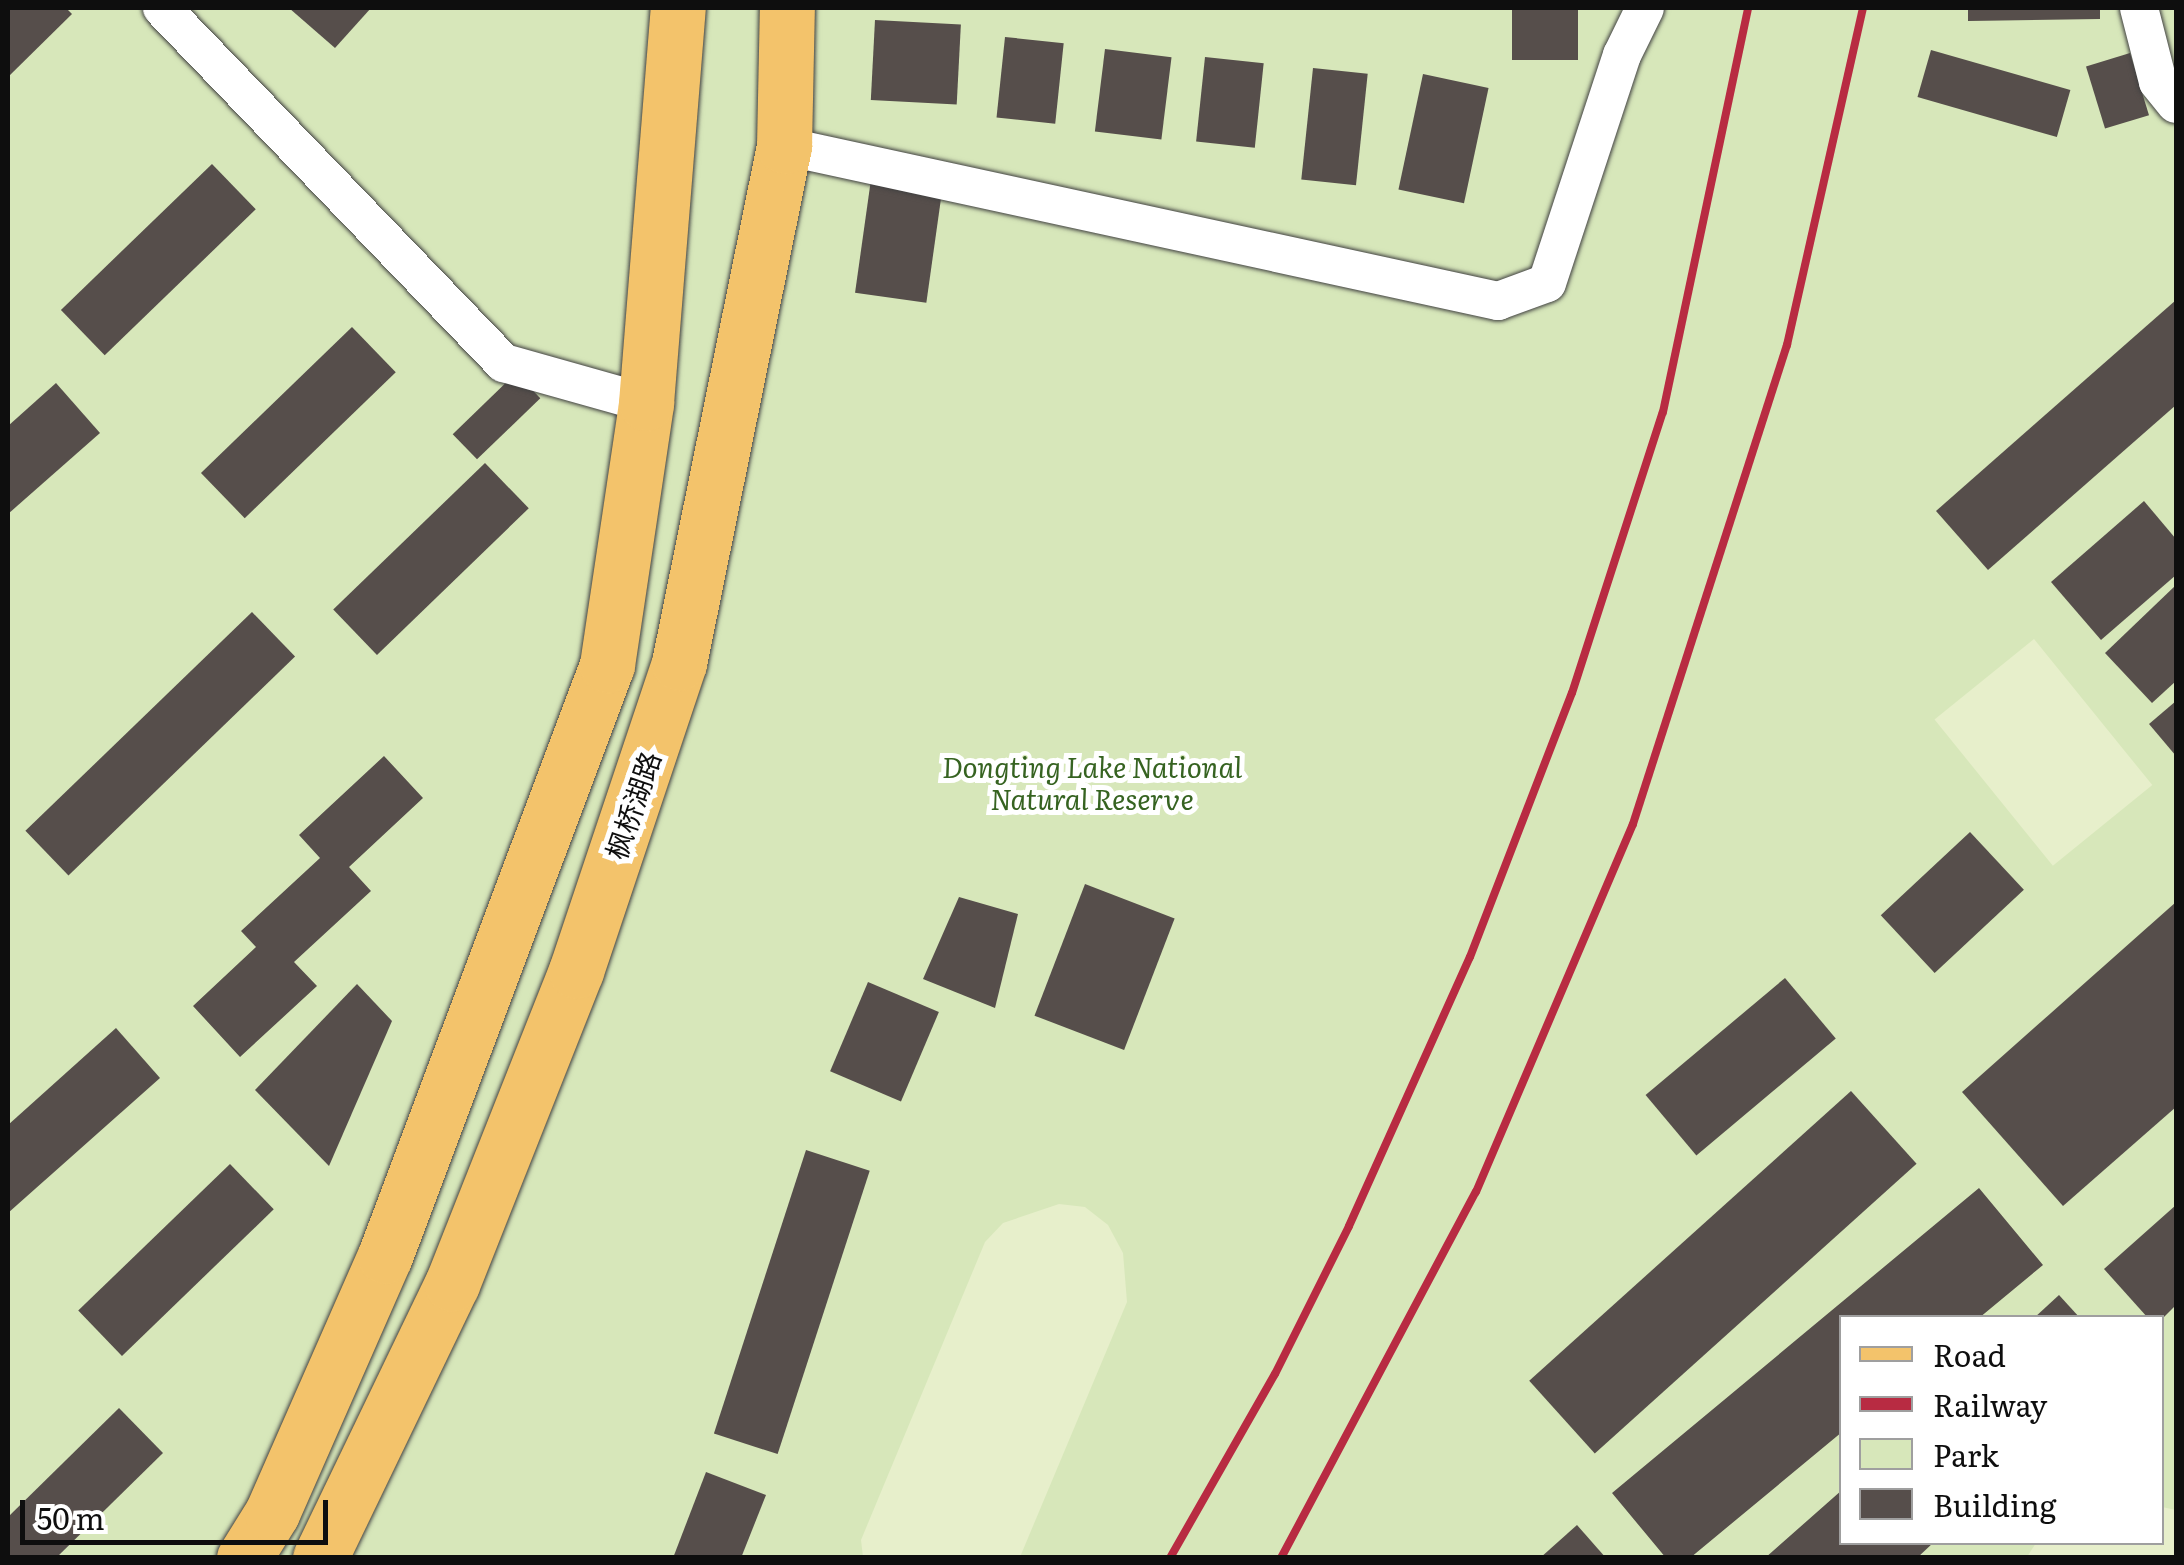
<!DOCTYPE html>
<html>
<head>
<meta charset="utf-8">
<style>
  body { margin:0 }
  #map { position:relative; width:2184px; height:1565px; overflow:hidden; background:#fefaef; font-family:Literata,"Noto Sans SC",serif }
  div>[style] { position:absolute }
  [style*='--x'] { left:calc(var(--x)*1px); top:calc(var(--y)*1px); width:calc(var(--w)*1px); rotate:calc(var(--a)*1deg) }
  .green>* { inset:0; background:#d7e7ba }
  .pitch>* { inset:0; background:#e7efcb; transform-origin:0 0 }
  .building>* { inset:0; background:#564e4b; transform-origin:0 0 }
  .roads { filter:drop-shadow(0 0 2px #414141) drop-shadow(0 0 2px #414141) }
  .street>* { height:38px; margin:-19px; padding:0 19px; transform-origin:19px; border-radius:19px; background:#fff }
  .primary>* { height:55px; margin:-27.5px; padding:0 27.5px; transform-origin:27.5px; border-radius:27.5px; background:#f3c36b }
  .rail>* { height:8px; margin:-4px; padding:0 4px; transform-origin:4px; border-radius:4px; background:#b82b42 }
  span { translate:-50% -50%; white-space:nowrap; text-align:center; line-height:1.15; -webkit-text-stroke:10px #fff; paint-order:stroke }
  .park-label { font-size:28px; color:#366321; font-style:italic }
  .street-label { font-size:28px; color:#0e0e0e }
  .frame { position:absolute; inset:0; border:10px solid #0e0e0e; pointer-events:none }
  .legend { position:absolute; left:1839px; top:1315px; width:325px; height:230px; box-sizing:border-box; background:#fff; border:2px solid #9f9f9f; margin:0; padding:12px 18px; list-style:none; font-size:30px; color:#0e0e0e }
  .legend li { display:flex; align-items:center; gap:20px; height:50px }
  .legend b { width:50px; border:2px solid #9f9f9f }
  .scale { position:absolute; left:20px; top:1500px; width:308px; height:45px; box-sizing:border-box; border:5px solid #0e0e0e; border-top:0; padding-left:12px; font-size:30px; line-height:35px; white-space:nowrap; color:#0e0e0e; -webkit-text-stroke:8px #fff; paint-order:stroke }
</style>
</head>
<body>
<div id="map">
  <div class="green">
    <div style="clip-path:polygon(evenodd,8px 8px,2176px 8px,2176px 1557px,8px 1558px,8px 8px,1842px 1318px,2162px 1318px,2162px 1542px,1842px 1542px,1842px 1318px)"></div>
  </div>
  <div class="pitch">
    <div style="left:2034px;top:639px;width:188px;height:128px;rotate:51deg"></div>
    <div style="clip-path:polygon(1059px 1204px,1085px 1207px,1108px 1225px,1123px 1253px,1127px 1302px,1020px 1557px,863px 1557px,861px 1540px,985px 1242px,1003px 1223px)"></div>
    <div style="clip-path:polygon(2162px 1507px,2176px 1510px,2176px 1557px,2027px 1557px,2036px 1543px,2162px 1542px)"></div>
  </div>
  <div class="building">
    <div style="clip-path:polygon(8px 8px,66px 8px,72px 14px,8px 77px)"></div>
    <div style="clip-path:polygon(289px 8px,371px 8px,335px 48px)"></div>
    <div style="left:1512px;top:8px;width:66px;height:52px"></div>
    <div style="clip-path:polygon(1968px 8px,2100px 8px,2100px 19px,1968px 21px)"></div>
    <div style="left:875px;top:20px;width:86px;height:80px;rotate:3deg"></div>
    <div style="left:1005px;top:37px;width:59px;height:81px;rotate:6deg"></div>
    <div style="left:1105px;top:49px;width:67px;height:83px;rotate:7deg"></div>
    <div style="left:1931px;top:50px;width:145px;height:49px;rotate:16deg"></div>
    <div style="left:2130px;top:53px;width:65px;height:46px;rotate:73deg"></div>
    <div style="left:1205px;top:57px;width:59px;height:85px;rotate:6deg"></div>
    <div style="left:1313px;top:68px;width:55px;height:112px;rotate:6deg"></div>
    <div style="left:1423px;top:74px;width:67px;height:118px;rotate:12deg"></div>
    <div style="left:212px;top:164px;width:63px;height:210px;rotate:46deg"></div>
    <div style="left:873px;top:165px;width:72px;height:129px;rotate:8deg"></div>
    <div style="clip-path:polygon(2176px 300px,2176px 405px,1988px 570px,1936px 511px)"></div>
    <div style="left:352px;top:327px;width:63px;height:210px;rotate:46deg"></div>
    <div style="left:516px;top:373px;width:35px;height:88px;rotate:46deg"></div>
    <div style="clip-path:polygon(56px 383px,100px 433px,8px 514px,8px 426px)"></div>
    <div style="left:485px;top:463px;width:63px;height:211px;rotate:46deg"></div>
    <div style="clip-path:polygon(2144px 501px,2176px 539px,2176px 575px,2101px 640px,2051px 582px)"></div>
    <div style="clip-path:polygon(2176px 585px,2176px 681px,2152px 703px,2105px 653px)"></div>
    <div style="left:252px;top:612px;width:62px;height:315px;rotate:46deg"></div>
    <div style="clip-path:polygon(2176px 701px,2176px 756px,2149px 724px)"></div>
    <div style="clip-path:polygon(384px 756px,423px 798px,349px 867px,371px 891px,294px 962px,317px 986px,240px 1057px,193px 1006px,256px 947px,241px 931px,320px 858px,299px 835px)"></div>
    <div style="left:1970px;top:832px;width:79px;height:122px;rotate:47deg"></div>
    <div style="left:1085px;top:884px;width:96px;height:141px;rotate:21deg"></div>
    <div style="clip-path:polygon(959px 897px,1018px 914px,995px 1008px,923px 979px)"></div>
    <div style="clip-path:polygon(2176px 902px,2176px 1107px,2063px 1206px,1962px 1092px)"></div>
    <div style="left:1785px;top:978px;width:79px;height:182px;rotate:50deg"></div>
    <div style="left:868px;top:982px;width:77px;height:97px;rotate:23deg"></div>
    <div style="clip-path:polygon(357px 984px,392px 1021px,329px 1166px,255px 1090px)"></div>
    <div style="clip-path:polygon(116px 1028px,160px 1078px,8px 1213px,8px 1125px)"></div>
    <div style="left:1851px;top:1091px;width:98px;height:433px;rotate:48deg"></div>
    <div style="left:806px;top:1150px;width:67px;height:298px;rotate:18deg"></div>
    <div style="left:230px;top:1164px;width:63px;height:211px;rotate:46deg"></div>
    <div style="clip-path:polygon(1979px 1188px,2043px 1265px,1979px 1318px,1842px 1318px,1842px 1432px,1690px 1558px,1666px 1558px,1612px 1493px)"></div>
    <div style="clip-path:polygon(2176px 1205px,2176px 1305px,2163px 1318px,2148px 1318px,2104px 1269px)"></div>
    <div style="clip-path:polygon(2059px 1295px,2080px 1318px,2034px 1318px)"></div>
    <div style="clip-path:polygon(119px 1408px,163px 1453px,56px 1558px,8px 1558px,8px 1517px)"></div>
    <div style="clip-path:polygon(706px 1472px,766px 1495px,741px 1558px,673px 1558px)"></div>
    <div style="clip-path:polygon(1842px 1490px,1842px 1542px,1934px 1542px,1917px 1558px,1765px 1558px)"></div>
    <div style="clip-path:polygon(1577px 1525px,1606px 1558px,1540px 1558px)"></div>
  </div>
  <div class="roads">
    <div class="street">
      <div style="--x:162;--y:8;--w:493;--a:46.1"></div>
      <div style="--x:504;--y:363;--w:148;--a:15.7"></div>
      <div style="--x:2139;--y:8;--w:76;--a:75.6"></div>
      <div style="--x:2158;--y:82;--w:28;--a:51"></div>
      <div style="--x:784;--y:146;--w:731;--a:12.25"></div>
      <div style="--x:1498;--y:301;--w:52;--a:-20.2"></div>
      <div style="--x:1547;--y:283;--w:240;--a:-71.8"></div>
      <div style="--x:1622;--y:55;--w:52;--a:-63.9"></div>
    </div>
    <div class="primary">
      <div style="--x:244;--y:1558;--w:53;--a:-58.1"></div>
      <div style="--x:272;--y:1513;--w:281;--a:-66.3"></div>
      <div style="--x:385;--y:1256;--w:631;--a:-69.41"></div>
      <div style="--x:607;--y:665;--w:265;--a:-81.5"></div>
      <div style="--x:646;--y:403;--w:396;--a:-85.4"></div>
      <div style="--x:320;--y:1558;--w:304;--a:-64.3"></div>
      <div style="--x:452;--y:1284;--w:337;--a:-68.4"></div>
      <div style="--x:576;--y:971;--w:325;--a:-71.5"></div>
      <div style="--x:679;--y:663;--w:528;--a:-78.52"></div>
      <div style="--x:784;--y:146;--w:138;--a:-88.8"></div>
    </div>
  </div>
  <div class="rail">
    <div style="--x:1170;--y:1558;--w:212;--a:-60.3"></div>
    <div style="--x:1275;--y:1374;--w:165;--a:-63.4"></div>
    <div style="--x:1349;--y:1226;--w:295;--a:-65.8"></div>
    <div style="--x:1470;--y:957;--w:283;--a:-68.9"></div>
    <div style="--x:1572;--y:693;--w:295;--a:-72.1"></div>
    <div style="--x:1663;--y:412;--w:413;--a:-78.1"></div>
    <div style="--x:1281;--y:1558;--w:415;--a:-62"></div>
    <div style="--x:1476;--y:1192;--w:400;--a:-66.9"></div>
    <div style="--x:1633;--y:824;--w:503;--a:-72.18"></div>
    <div style="--x:1787;--y:345;--w:345;--a:-77.3"></div>
  </div>
  <div class="park-label">
    <span style="left:1092px;top:782px">Dongting Lake National<br>Natural Reserve</span>
  </div>
  <div class="street-label">
    <span style="left:632px;top:805px;rotate:-71deg">枫桥湖路</span>
  </div>
  <div class="frame"></div>
  <ul class="legend">
  <li><b style="height:12px;background:#f3c36b"></b>Road</li>
  <li><b style="height:12px;background:#b82b42"></b>Railway</li>
  <li><b style="height:28px;background:#d7e7ba"></b>Park</li>
  <li><b style="height:28px;background:#564e4b"></b>Building</li>
  </ul>
  <div class="scale">50 m</div>
</div>
</body>
</html>
